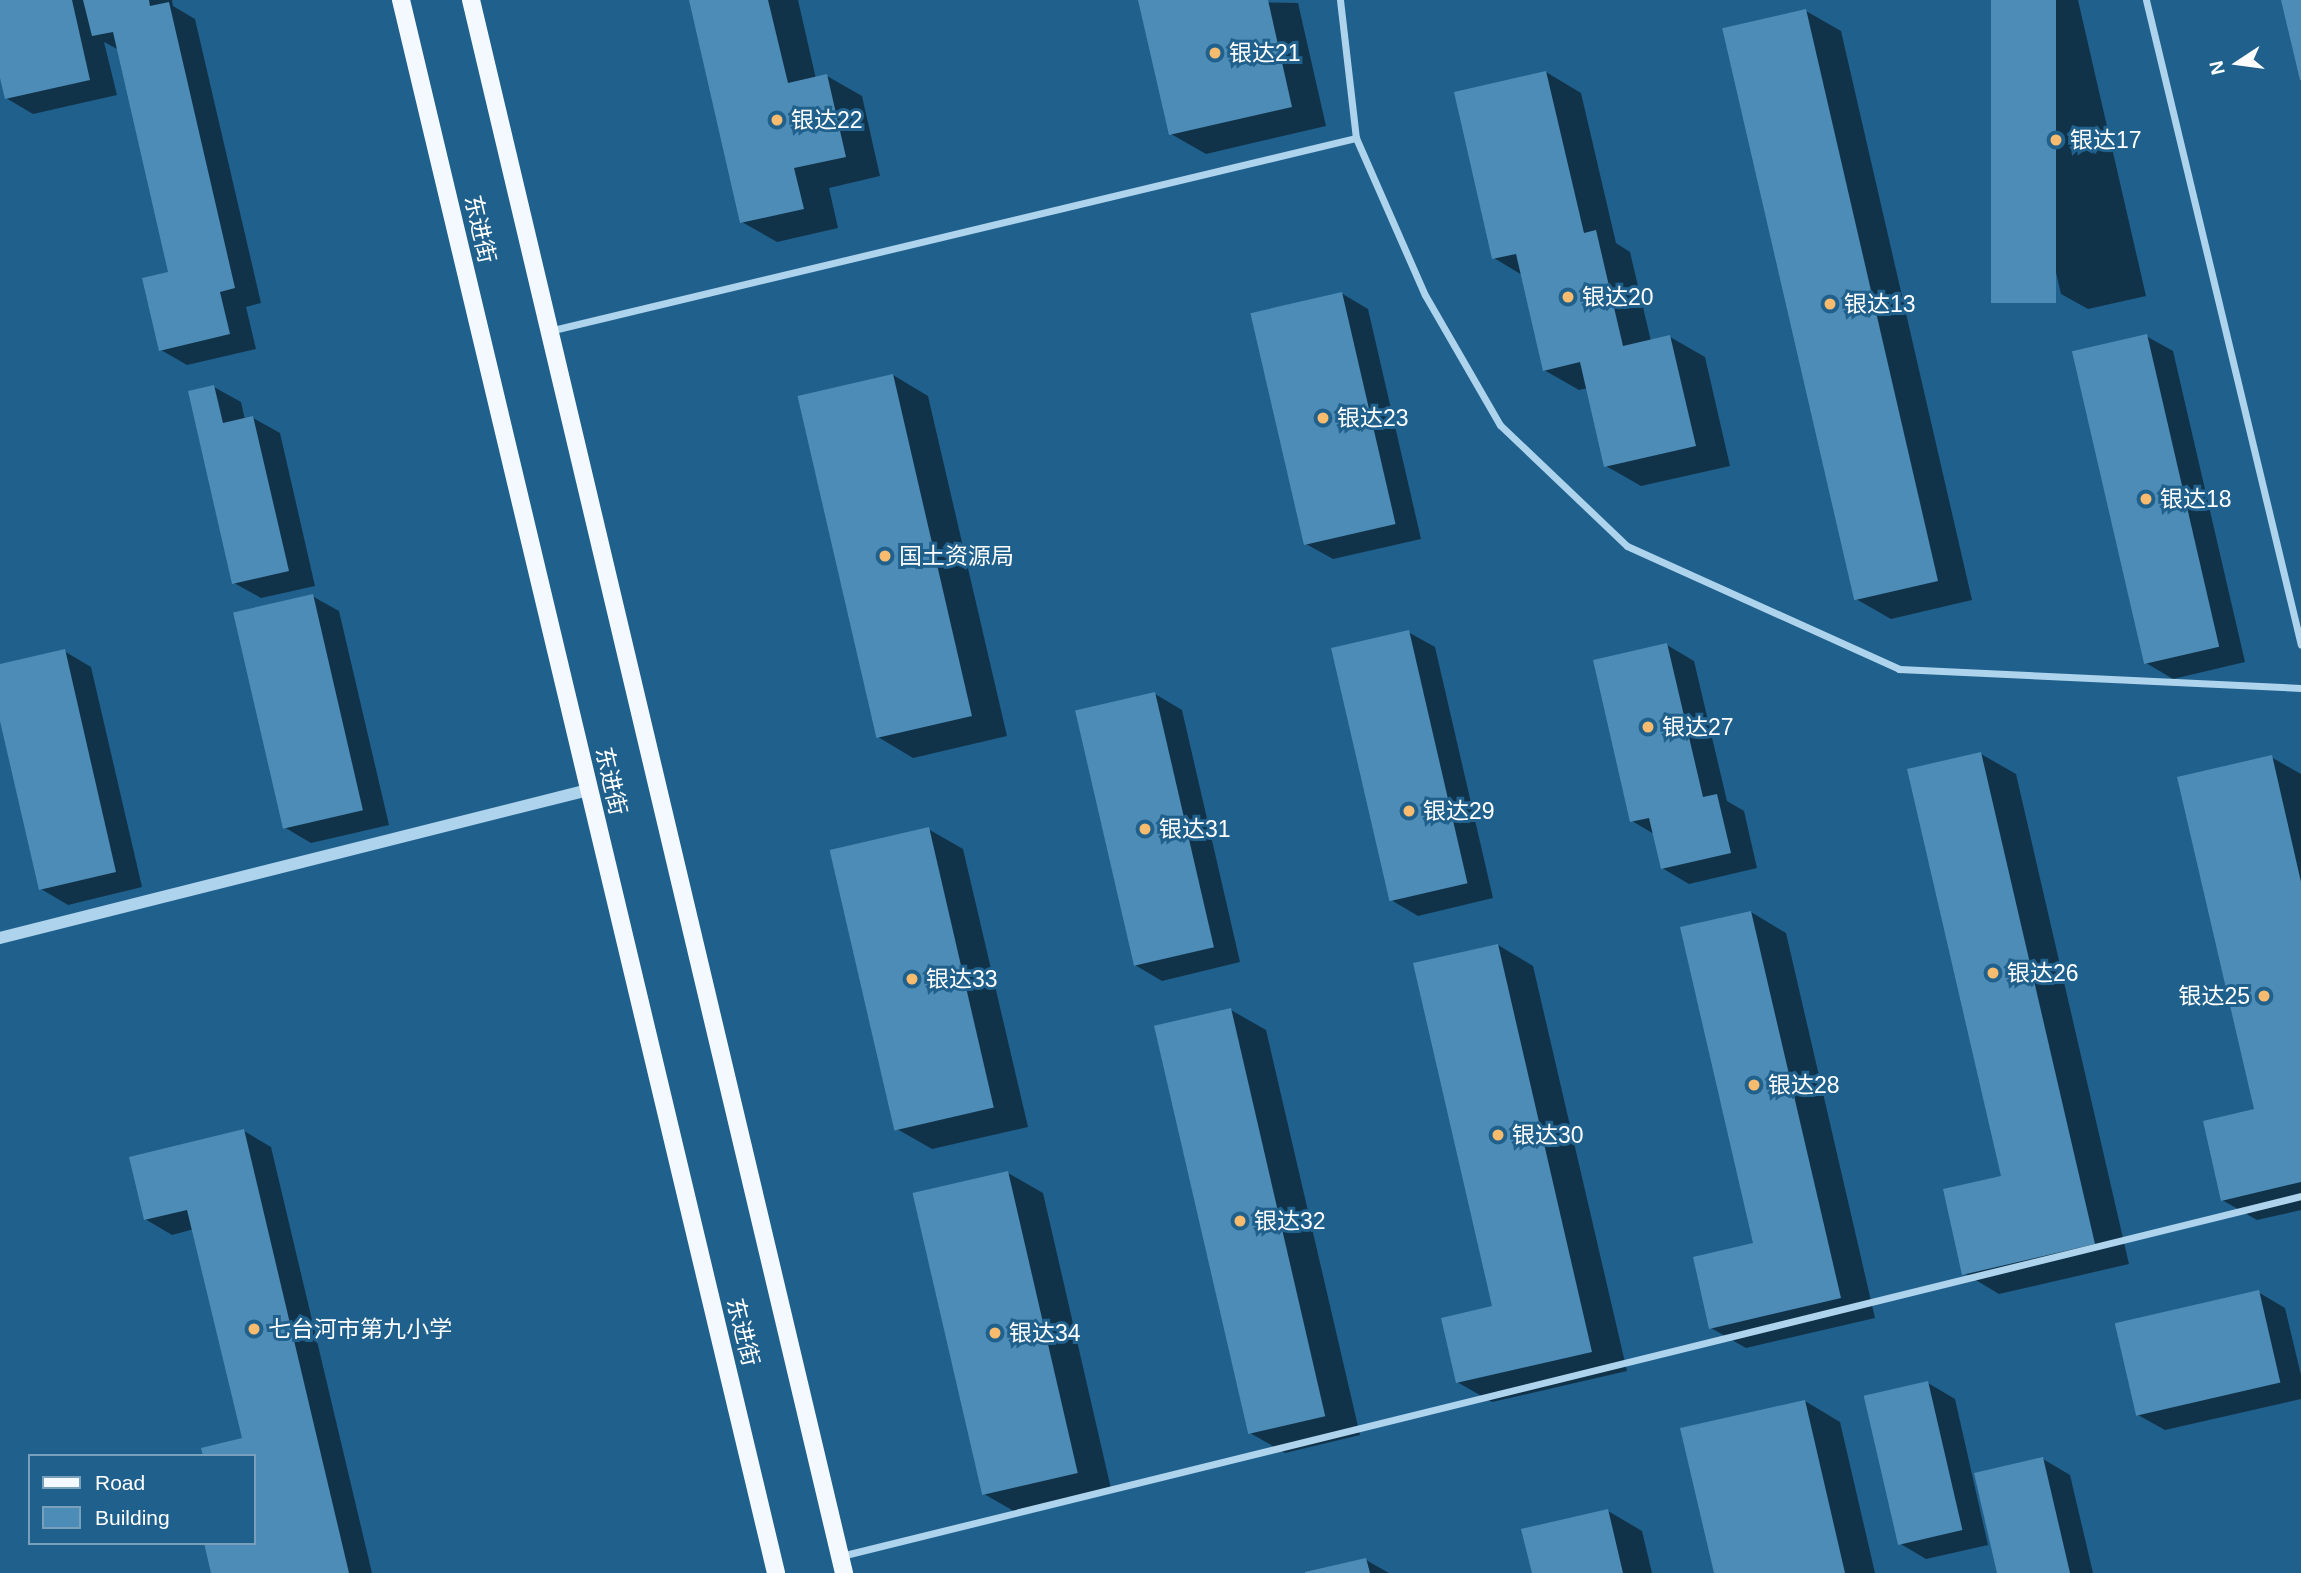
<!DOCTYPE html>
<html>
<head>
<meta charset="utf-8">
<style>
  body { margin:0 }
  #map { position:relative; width:2301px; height:1573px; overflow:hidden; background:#20608c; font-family:Helvetica,"Noto Sans SC",sans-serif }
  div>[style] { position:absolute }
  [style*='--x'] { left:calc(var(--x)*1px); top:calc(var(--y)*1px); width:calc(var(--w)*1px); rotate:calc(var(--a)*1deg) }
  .shadow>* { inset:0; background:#0007 }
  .building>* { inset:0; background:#4d8cb6; transform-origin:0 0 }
  .minor>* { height:7px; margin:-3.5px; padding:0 3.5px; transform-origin:3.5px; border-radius:3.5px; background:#aed3ec }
  .tertiary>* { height:12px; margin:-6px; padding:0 6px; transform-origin:6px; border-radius:6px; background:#aed3ec }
  .primary>* { height:18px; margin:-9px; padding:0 9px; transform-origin:9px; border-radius:9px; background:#f3f9ff }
  .dots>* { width:19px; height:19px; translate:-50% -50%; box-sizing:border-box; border:4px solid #20608c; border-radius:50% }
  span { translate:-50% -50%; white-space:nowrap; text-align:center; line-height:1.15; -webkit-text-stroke:6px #20608c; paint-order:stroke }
  .poi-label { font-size:23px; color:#fff }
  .left { translate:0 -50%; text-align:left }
  .right { translate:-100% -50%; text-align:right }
  .street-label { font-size:23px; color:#fff }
  .legend { position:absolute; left:28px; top:1454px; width:228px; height:91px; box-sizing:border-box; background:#20608c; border:2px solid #79a0ba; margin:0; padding:9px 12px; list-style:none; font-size:21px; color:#fff }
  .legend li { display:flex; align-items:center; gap:14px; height:35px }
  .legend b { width:35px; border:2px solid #79a0ba }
  .north { position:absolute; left:2203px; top:28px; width:70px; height:70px; -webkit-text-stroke:5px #20608c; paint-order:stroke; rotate:257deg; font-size:19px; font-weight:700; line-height:28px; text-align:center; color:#fff }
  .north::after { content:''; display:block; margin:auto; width:24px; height:32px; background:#fff; clip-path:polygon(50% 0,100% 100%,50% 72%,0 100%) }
</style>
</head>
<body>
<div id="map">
  <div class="shadow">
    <div style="clip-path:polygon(0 0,172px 0,173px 6px,195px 19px,261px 303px,246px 307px,256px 349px,187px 365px,161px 350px,171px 274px,119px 50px,104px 42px,117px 95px,33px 114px,6px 98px,0 71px)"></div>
    <div style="clip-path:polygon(690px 0,798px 0,816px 79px,827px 76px,862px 96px,880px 176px,829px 188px,838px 228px,777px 242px,742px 222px)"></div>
    <div style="clip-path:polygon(1140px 0,1298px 3px,1326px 126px,1206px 154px,1171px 134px)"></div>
    <div style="clip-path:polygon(1993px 0,2078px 0,2146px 296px,2088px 309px,2061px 294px)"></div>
    <div style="clip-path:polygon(1806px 11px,1841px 31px,1972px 600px,1891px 619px,1856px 599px)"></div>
    <div style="clip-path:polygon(1546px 72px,1581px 93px,1616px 243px,1630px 252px,1651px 341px,1670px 337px,1705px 357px,1730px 466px,1641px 486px,1606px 466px,1588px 388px,1579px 390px,1544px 370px,1522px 275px,1494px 258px)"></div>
    <div style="clip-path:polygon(1341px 293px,1368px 309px,1421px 539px,1333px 559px,1306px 544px)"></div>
    <div style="clip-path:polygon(2146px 336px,2173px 351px,2245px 662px,2173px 679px,2146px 663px)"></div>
    <div style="clip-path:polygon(893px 375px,928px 396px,1007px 736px,913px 758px,878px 737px)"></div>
    <div style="clip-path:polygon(214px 387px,241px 402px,245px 420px,253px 418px,280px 433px,315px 586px,261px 598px,234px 583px)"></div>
    <div style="clip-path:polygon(312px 596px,339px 611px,389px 825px,311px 843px,284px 827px)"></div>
    <div style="clip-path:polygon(1408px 632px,1435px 647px,1493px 898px,1418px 916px,1391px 900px)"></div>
    <div style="clip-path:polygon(1667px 645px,1694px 661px,1727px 801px,1744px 811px,1757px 868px,1689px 884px,1662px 868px,1654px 834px,1632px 821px)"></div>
    <div style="clip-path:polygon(64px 651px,91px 667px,142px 887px,68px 905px,41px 889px,0 713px,0 666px)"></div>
    <div style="clip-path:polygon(1155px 694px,1182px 710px,1240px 962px,1162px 981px,1135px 965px)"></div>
    <div style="clip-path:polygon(1981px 754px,2016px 774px,2129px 1264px,1999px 1294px,1964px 1273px,2003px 1177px)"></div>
    <div style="clip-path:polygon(2271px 757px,2301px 774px,2301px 1210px,2257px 1220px,2222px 1200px,2256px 1111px)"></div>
    <div style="clip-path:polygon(928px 829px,963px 849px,1028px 1127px,932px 1149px,897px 1129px)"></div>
    <div style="clip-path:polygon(1751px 912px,1786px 933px,1875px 1318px,1746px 1348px,1711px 1328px,1755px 1244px)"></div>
    <div style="clip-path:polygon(1498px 945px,1533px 966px,1627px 1371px,1492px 1402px,1457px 1382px,1494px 1307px)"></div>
    <div style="clip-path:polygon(1231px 1010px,1266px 1030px,1360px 1435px,1285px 1453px,1250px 1433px)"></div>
    <div style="clip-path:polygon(244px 1131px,271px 1147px,372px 1573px,213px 1573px,254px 1543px,254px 1456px,244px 1439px,194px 1229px,172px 1235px,145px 1219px)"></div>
    <div style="clip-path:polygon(1008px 1173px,1043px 1193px,1112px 1493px,1019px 1514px,984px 1494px)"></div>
    <div style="clip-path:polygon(2258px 1292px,2285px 1308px,2301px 1375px,2301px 1399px,2165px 1430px,2138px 1415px)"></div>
    <div style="clip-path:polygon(1928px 1383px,1955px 1399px,1988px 1545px,1926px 1559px,1899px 1543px)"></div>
    <div style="clip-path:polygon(1805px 1401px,1840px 1422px,1875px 1573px,1715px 1573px)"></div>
    <div style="clip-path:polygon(2043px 1459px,2070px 1475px,2093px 1573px,1999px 1573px)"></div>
    <div style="clip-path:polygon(1608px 1511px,1642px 1531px,1652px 1573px,1533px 1573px)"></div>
    <div style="clip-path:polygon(1366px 1560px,1389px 1573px,1308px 1573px)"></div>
  </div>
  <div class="building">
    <div style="clip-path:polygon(0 0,72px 0,90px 80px,5px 99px,0 78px)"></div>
    <div style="clip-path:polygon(83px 0,149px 0,150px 6px,169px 2px,235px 288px,220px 292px,230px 334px,159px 351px,142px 278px,168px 272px,113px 32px,92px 36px)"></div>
    <div style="clip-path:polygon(689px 0,768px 0,788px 83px,827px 74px,846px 157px,794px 168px,804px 209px,740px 223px)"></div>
    <div style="clip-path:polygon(1138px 0,1268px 0,1292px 107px,1169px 135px)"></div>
    <div style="left:1991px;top:0;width:65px;height:303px"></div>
    <div style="clip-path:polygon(2281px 0,2301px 0,2301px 80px,2300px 80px)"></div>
    <div style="left:1806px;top:9px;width:587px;height:86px;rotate:77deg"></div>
    <div style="clip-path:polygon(1546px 71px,1584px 233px,1596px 230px,1623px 346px,1670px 335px,1696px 446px,1604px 467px,1580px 362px,1543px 371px,1516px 254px,1492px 259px,1454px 92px)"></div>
    <div style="left:1342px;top:292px;width:238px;height:94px;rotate:77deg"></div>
    <div style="left:2147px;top:334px;width:321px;height:77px;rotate:77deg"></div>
    <div style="left:893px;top:374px;width:351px;height:98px;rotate:77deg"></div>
    <div style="clip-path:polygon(214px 385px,223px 423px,253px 416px,289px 571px,232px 584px,188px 391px)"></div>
    <div style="left:313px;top:594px;width:222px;height:82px;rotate:77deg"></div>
    <div style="left:1409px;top:630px;width:260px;height:80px;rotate:77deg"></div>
    <div style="clip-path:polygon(1667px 643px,1703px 797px,1717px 794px,1731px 853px,1661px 869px,1649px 818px,1630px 822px,1593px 660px)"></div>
    <div style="clip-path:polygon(65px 649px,116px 872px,39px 890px,0 721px,0 664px)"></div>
    <div style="left:1155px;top:692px;width:262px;height:82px;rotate:77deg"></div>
    <div style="clip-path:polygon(1981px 752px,2095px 1244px,1962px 1275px,1943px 1189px,2001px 1176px,1907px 769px)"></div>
    <div style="clip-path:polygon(2272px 755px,2301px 882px,2301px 1182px,2221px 1201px,2203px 1121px,2254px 1109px,2177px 777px)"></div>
    <div style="left:929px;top:827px;width:288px;height:102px;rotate:77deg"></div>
    <div style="clip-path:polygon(1751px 911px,1841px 1298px,1709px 1329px,1693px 1257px,1753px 1243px,1680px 927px)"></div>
    <div style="clip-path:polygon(1498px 944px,1592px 1352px,1456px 1383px,1441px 1318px,1492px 1306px,1413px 963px)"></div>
    <div style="left:1231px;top:1008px;width:419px;height:79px;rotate:77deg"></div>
    <div style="clip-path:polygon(244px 1129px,349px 1573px,211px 1573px,204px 1543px,254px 1543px,254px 1456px,203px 1456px,201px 1448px,242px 1438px,187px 1210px,144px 1220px,129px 1157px)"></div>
    <div style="left:1008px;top:1171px;width:310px;height:98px;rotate:77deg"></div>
    <div style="left:2259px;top:1290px;width:95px;height:148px;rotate:77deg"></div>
    <div style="left:1928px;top:1381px;width:153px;height:66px;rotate:77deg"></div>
    <div style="clip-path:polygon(1805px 1400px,1845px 1573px,1714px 1573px,1680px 1428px)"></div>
    <div style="clip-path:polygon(2043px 1457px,2070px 1573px,1997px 1573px,1974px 1473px)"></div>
    <div style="clip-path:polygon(1608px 1509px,1623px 1573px,1532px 1573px,1521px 1529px)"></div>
    <div style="clip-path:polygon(1366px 1558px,1370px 1573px,1305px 1573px,1305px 1572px)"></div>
  </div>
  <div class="minor">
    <div style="--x:1340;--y:0;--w:139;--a:83.4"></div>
    <div style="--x:2146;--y:0;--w:663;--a:76.49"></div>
    <div style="--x:549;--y:331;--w:830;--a:-13.45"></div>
    <div style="--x:1356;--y:138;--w:171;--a:66.3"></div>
    <div style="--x:1425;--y:295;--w:150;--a:60"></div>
    <div style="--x:1500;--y:425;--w:175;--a:43.6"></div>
    <div style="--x:1627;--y:546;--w:299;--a:24.3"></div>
    <div style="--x:1899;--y:669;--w:402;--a:2.7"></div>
    <div style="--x:841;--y:1556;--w:1504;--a:-13.85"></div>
  </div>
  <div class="tertiary">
    <div style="--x:0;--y:938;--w:606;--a:-14.13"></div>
  </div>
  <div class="primary">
    <div style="--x:401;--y:0;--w:1617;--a:76.59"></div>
    <div style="--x:471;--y:0;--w:1617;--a:76.66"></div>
  </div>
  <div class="dots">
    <div style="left:1215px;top:53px;background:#f9bc6e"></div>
    <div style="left:777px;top:120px;background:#f9bc6e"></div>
    <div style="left:2056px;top:140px;background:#f9bc6e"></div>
    <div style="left:1568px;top:297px;background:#f9bc6e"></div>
    <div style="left:1830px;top:304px;background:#f9bc6e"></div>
    <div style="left:1323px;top:418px;background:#f9bc6e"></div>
    <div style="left:2146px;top:499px;background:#f9bc6e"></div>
    <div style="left:885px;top:556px;background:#f9bc6e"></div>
    <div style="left:1648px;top:727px;background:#f9bc6e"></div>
    <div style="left:1409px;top:811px;background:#f9bc6e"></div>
    <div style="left:1145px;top:829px;background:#f9bc6e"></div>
    <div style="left:1993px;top:973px;background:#f9bc6e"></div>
    <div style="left:912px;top:979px;background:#f9bc6e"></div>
    <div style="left:2264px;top:996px;background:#f9bc6e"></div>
    <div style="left:1754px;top:1085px;background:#f9bc6e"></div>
    <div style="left:1498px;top:1135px;background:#f9bc6e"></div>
    <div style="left:1240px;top:1221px;background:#f9bc6e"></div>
    <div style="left:254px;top:1329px;background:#f9bc6e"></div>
    <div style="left:995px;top:1333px;background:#f9bc6e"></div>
  </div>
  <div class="poi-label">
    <span class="left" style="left:1229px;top:53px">银达21</span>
    <span class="left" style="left:791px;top:120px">银达22</span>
    <span class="left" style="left:2070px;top:140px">银达17</span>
    <span class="left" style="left:1582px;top:297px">银达20</span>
    <span class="left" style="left:1844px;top:304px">银达13</span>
    <span class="left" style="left:1337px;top:418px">银达23</span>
    <span class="left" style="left:2160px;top:499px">银达18</span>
    <span class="left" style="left:899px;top:556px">国土资源局</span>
    <span class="left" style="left:1662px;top:727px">银达27</span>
    <span class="left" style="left:1423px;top:811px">银达29</span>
    <span class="left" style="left:1159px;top:829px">银达31</span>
    <span class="left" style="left:2007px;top:973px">银达26</span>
    <span class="left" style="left:926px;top:979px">银达33</span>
    <span class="right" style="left:2250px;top:996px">银达25</span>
    <span class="left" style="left:1768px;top:1085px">银达28</span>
    <span class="left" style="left:1512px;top:1135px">银达30</span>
    <span class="left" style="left:1254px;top:1221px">银达32</span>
    <span class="left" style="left:268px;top:1329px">七台河市第九小学</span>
    <span class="left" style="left:1009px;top:1333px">银达34</span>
  </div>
  <div class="street-label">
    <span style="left:480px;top:229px;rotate:77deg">东进街</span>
    <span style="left:611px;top:781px;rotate:77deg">东进街</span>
    <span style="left:743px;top:1332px;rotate:76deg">东进街</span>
  </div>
  <ul class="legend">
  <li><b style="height:9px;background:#f3f9ff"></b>Road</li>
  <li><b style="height:19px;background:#4d8cb6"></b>Building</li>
  </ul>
  <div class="north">N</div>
</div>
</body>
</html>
